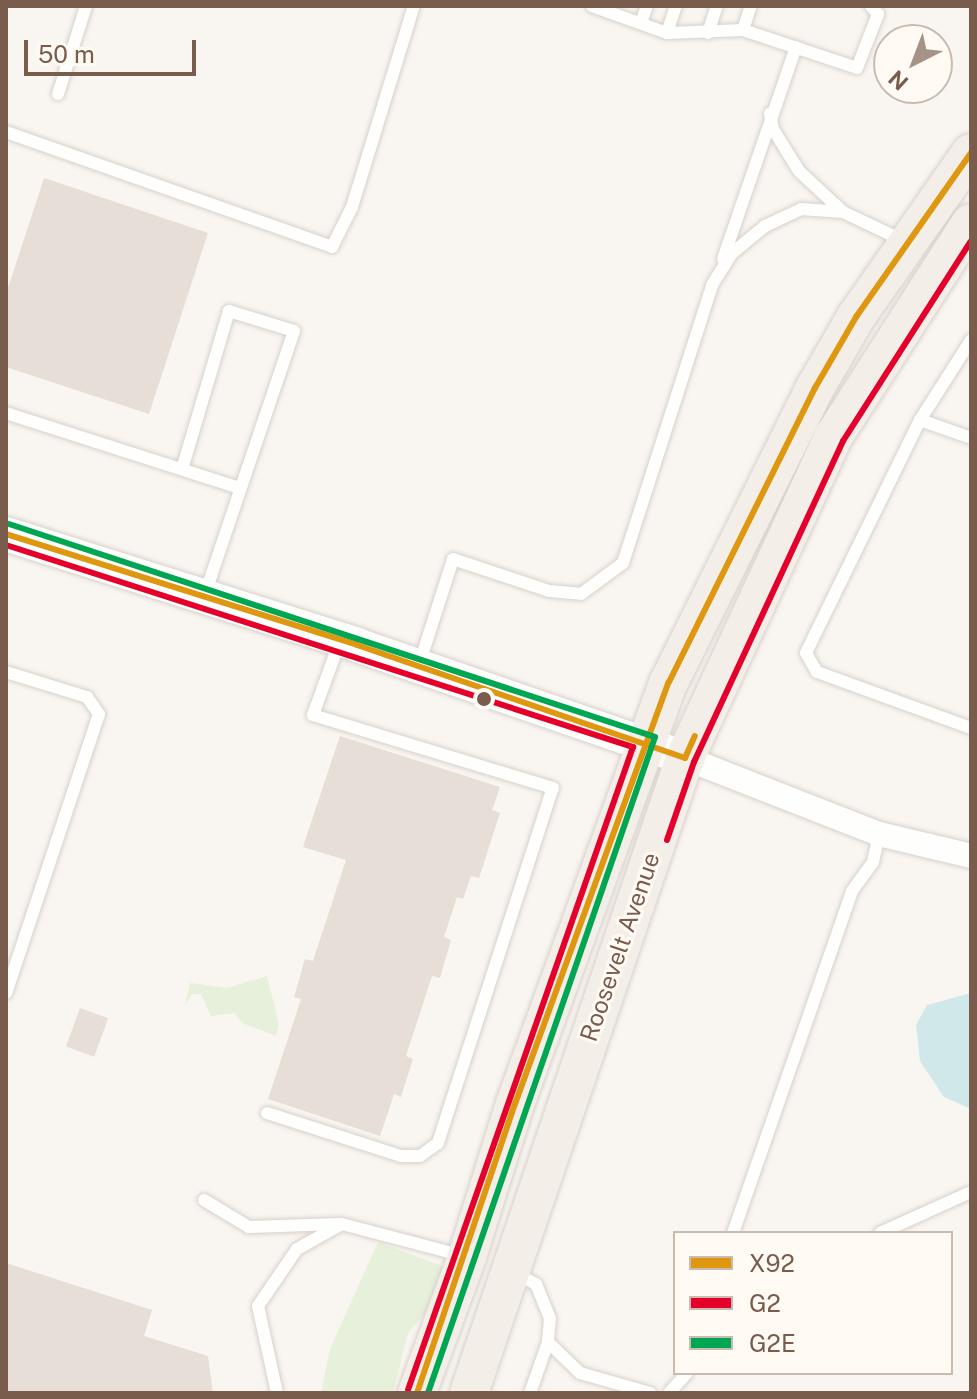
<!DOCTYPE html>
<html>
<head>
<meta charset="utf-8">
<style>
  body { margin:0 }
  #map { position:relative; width:977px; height:1399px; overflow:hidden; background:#f9f5f0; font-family:"Public Sans",sans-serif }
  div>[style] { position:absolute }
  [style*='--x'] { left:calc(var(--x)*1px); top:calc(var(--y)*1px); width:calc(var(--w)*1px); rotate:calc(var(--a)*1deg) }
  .green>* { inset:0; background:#e7f0db }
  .water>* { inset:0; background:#d0e8ea }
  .building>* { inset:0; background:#e6ded7; transform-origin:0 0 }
  .roads { filter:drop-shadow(0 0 2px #d7d1cb) drop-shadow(0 0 2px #d7d1cb) }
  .lane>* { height:12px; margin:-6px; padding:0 6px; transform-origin:6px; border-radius:6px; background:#fefefd }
  .street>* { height:24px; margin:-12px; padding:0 12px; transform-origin:12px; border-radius:12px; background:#fefefd }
  .secondary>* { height:34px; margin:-17px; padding:0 17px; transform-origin:17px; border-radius:17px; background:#fefefd }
  .primary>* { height:38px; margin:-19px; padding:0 19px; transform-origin:19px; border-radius:19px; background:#f3eee8 }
  .bus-1>* { height:6px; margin:-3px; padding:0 3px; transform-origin:3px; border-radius:3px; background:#de970f }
  .bus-2>* { height:6px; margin:-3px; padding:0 3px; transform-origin:3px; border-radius:3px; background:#e4002b }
  .bus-3>* { height:6px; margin:-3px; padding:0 3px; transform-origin:3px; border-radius:3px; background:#00a651 }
  .dots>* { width:22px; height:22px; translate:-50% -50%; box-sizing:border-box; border:4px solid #fffaf3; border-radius:50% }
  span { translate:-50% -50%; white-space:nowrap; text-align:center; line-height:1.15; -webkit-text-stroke:6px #fffaf3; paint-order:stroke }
  .street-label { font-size:24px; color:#7a5c4d }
  .frame { position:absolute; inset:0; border:8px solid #7a5c4d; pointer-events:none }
  .legend { position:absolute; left:673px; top:1231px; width:280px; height:144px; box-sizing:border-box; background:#fffaf3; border:2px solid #cabbb1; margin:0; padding:10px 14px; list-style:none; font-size:24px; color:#7a5c4d }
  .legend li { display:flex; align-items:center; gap:16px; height:40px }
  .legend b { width:40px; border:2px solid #cabbb1 }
  .north { position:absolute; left:873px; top:24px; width:80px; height:80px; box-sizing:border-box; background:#fffaf3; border:2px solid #cabbb1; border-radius:50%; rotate:222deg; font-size:22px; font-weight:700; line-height:32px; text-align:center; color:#7a5c4d }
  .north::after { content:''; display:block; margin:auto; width:28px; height:36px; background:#a69286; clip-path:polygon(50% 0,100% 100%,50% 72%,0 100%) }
  .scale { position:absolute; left:24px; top:40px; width:172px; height:36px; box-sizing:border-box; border:4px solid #7a5c4d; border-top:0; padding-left:10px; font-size:24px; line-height:28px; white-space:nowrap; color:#7a5c4d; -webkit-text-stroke:6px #fffaf3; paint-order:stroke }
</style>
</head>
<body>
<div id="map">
  <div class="green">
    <div style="clip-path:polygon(267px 976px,279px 1024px,276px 1036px,242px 1023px,235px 1013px,211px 1016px,201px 994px,192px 994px,185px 1005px,190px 983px,227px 988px)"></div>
    <div style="clip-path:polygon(378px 1242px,445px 1267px,436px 1301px,408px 1333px,393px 1393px,321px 1393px,330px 1349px)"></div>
  </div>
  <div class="water">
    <div style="clip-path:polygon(971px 993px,971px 1109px,944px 1097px,920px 1061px,916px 1025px,927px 1005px)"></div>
  </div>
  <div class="building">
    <div style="clip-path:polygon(44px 178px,208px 233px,149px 414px,6px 367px,6px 294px)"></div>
    <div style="clip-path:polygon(340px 736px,500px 787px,492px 810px,500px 813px,479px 878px,471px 876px,463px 899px,457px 897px,444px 937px,451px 940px,440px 978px,432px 976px,406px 1056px,413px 1059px,401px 1097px,394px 1094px,380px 1136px,268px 1099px,301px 999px,294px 997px,305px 959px,313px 961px,346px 860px,303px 847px)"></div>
    <div style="left:80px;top:1008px;width:30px;height:41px;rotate:20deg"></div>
    <div style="clip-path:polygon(6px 1263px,152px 1310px,144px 1336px,208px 1356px,213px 1393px,6px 1393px)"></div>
  </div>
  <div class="roads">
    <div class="lane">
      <div style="--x:592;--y:6;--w:80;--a:19.8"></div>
      <div style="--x:667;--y:33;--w:28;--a:-72"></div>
      <div style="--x:641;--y:23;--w:18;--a:-71"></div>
      <div style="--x:743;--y:30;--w:25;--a:-72"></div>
      <div style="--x:667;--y:33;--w:76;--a:-2.3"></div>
      <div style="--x:743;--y:30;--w:120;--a:18.4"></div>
      <div style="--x:857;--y:68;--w:58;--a:-68.7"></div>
      <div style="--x:878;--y:14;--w:11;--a:-131"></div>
      <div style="--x:708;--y:33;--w:28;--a:-72"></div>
      <div style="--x:58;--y:94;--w:92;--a:-72.3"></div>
      <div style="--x:6;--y:132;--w:346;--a:19.4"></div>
      <div style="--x:332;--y:247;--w:45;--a:-63.4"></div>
      <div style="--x:352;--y:207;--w:210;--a:-72.9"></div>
      <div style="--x:843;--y:212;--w:68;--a:25.4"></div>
      <div style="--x:723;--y:259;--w:224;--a:-71"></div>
      <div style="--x:971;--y:340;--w:95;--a:122.5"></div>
      <div style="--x:920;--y:420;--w:259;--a:116.1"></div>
      <div style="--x:806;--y:653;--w:22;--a:60"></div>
      <div style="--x:817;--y:672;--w:164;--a:20"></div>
      <div style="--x:6;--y:413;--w:246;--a:17.8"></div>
      <div style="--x:920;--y:420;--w:54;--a:19.4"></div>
      <div style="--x:183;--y:466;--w:162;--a:-73.5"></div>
      <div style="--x:229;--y:311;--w:68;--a:17.1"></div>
      <div style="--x:294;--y:331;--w:278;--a:108.7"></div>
      <div style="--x:419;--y:665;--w:111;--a:-72.2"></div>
      <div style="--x:453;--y:559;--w:101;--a:18.4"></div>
      <div style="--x:549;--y:591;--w:32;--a:5"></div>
      <div style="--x:581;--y:594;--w:52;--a:-36.4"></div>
      <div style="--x:623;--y:563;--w:292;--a:-72.2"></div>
      <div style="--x:712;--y:285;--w:36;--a:-58"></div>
      <div style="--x:731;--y:254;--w:44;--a:-39.5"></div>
      <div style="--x:765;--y:226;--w:40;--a:-25"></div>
      <div style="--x:801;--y:209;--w:42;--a:4.1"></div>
      <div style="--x:843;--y:212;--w:60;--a:-137"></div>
      <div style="--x:799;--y:171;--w:49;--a:-121.8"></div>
      <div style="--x:773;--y:129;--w:16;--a:-101"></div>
      <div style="--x:6;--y:672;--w:85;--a:17.2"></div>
      <div style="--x:87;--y:697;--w:21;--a:55"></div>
      <div style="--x:99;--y:714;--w:294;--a:108.4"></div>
      <div style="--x:267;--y:1113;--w:141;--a:17.8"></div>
      <div style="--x:401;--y:1156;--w:19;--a:0"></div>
      <div style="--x:420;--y:1156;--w:22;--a:-36"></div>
      <div style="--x:438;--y:1143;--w:373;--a:-72.1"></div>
      <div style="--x:553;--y:788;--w:251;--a:-163.1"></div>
      <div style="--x:313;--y:715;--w:79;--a:-70"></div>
      <div style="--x:204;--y:1200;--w:52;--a:31"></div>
      <div style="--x:249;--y:1227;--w:90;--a:-1.9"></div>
      <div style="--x:733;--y:1233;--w:362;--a:-70.8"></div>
      <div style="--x:852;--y:891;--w:36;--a:-54"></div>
      <div style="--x:873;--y:862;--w:29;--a:-78"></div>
      <div style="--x:880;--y:1233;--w:100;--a:-24.3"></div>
      <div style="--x:515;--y:1273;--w:24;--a:28"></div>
      <div style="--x:536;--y:1284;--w:37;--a:68"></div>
      <div style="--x:550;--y:1318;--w:24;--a:95"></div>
      <div style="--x:548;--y:1342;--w:54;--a:109.4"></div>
      <div style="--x:548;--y:1342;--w:45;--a:44.1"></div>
      <div style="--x:580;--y:1373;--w:73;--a:15.9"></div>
      <div style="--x:277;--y:1393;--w:89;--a:-102.3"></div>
      <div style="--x:258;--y:1306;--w:69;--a:-55.6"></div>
      <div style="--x:297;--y:1249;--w:51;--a:-29.1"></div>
      <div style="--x:342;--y:1224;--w:126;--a:14.7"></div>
      <div style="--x:669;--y:1393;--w:27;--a:-48"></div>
    </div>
    <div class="street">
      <div style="--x:685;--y:758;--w:208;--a:21.4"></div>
      <div style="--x:879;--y:834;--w:95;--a:13.4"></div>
    </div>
    <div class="secondary">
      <div style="--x:6;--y:534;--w:368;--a:17.5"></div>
      <div style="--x:357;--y:645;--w:347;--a:19"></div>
    </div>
    <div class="primary">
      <div style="--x:417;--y:1393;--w:145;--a:-69.8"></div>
      <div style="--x:467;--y:1257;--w:160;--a:-72.6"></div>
      <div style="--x:515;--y:1104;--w:449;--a:-70"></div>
      <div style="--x:669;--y:682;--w:328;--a:-63.6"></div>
      <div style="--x:815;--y:388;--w:82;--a:-60"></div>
      <div style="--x:856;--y:317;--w:200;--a:-55"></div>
      <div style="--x:469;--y:1393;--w:671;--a:-71.21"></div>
      <div style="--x:685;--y:758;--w:355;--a:-65.2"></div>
      <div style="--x:834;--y:436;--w:253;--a:-57.3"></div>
    </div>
  </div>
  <div class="bus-1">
    <div style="--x:6;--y:534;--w:368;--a:17.5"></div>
    <div style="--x:357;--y:645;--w:347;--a:19"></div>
    <div style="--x:685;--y:758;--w:24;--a:-66"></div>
    <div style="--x:417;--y:1393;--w:305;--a:-71.3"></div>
    <div style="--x:515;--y:1104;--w:449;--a:-70"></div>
    <div style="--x:669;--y:682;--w:328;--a:-63.6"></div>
    <div style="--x:815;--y:388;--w:82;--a:-60"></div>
    <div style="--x:856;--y:317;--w:200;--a:-55"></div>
  </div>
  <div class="bus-2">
    <div style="--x:6;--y:545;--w:659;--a:17.86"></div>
    <div style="--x:633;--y:747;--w:681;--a:109.29"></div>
    <div style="--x:667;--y:840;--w:83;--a:-70.9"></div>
    <div style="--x:694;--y:762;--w:354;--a:-65.1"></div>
    <div style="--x:843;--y:441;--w:237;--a:-57.4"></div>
  </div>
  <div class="bus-3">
    <div style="--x:9;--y:524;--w:680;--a:18.25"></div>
    <div style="--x:655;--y:737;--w:694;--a:109.09"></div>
  </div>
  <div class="dots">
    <div style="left:484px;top:699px;background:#7a5c4d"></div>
  </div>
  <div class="street-label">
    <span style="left:620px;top:947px;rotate:-71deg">Roosevelt Avenue</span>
  </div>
  <div class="frame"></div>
  <ul class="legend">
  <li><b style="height:10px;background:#de970f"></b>X92</li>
  <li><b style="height:10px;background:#e4002b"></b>G2</li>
  <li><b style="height:10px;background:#00a651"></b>G2E</li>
  </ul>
  <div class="north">N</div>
  <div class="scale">50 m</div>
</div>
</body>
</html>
